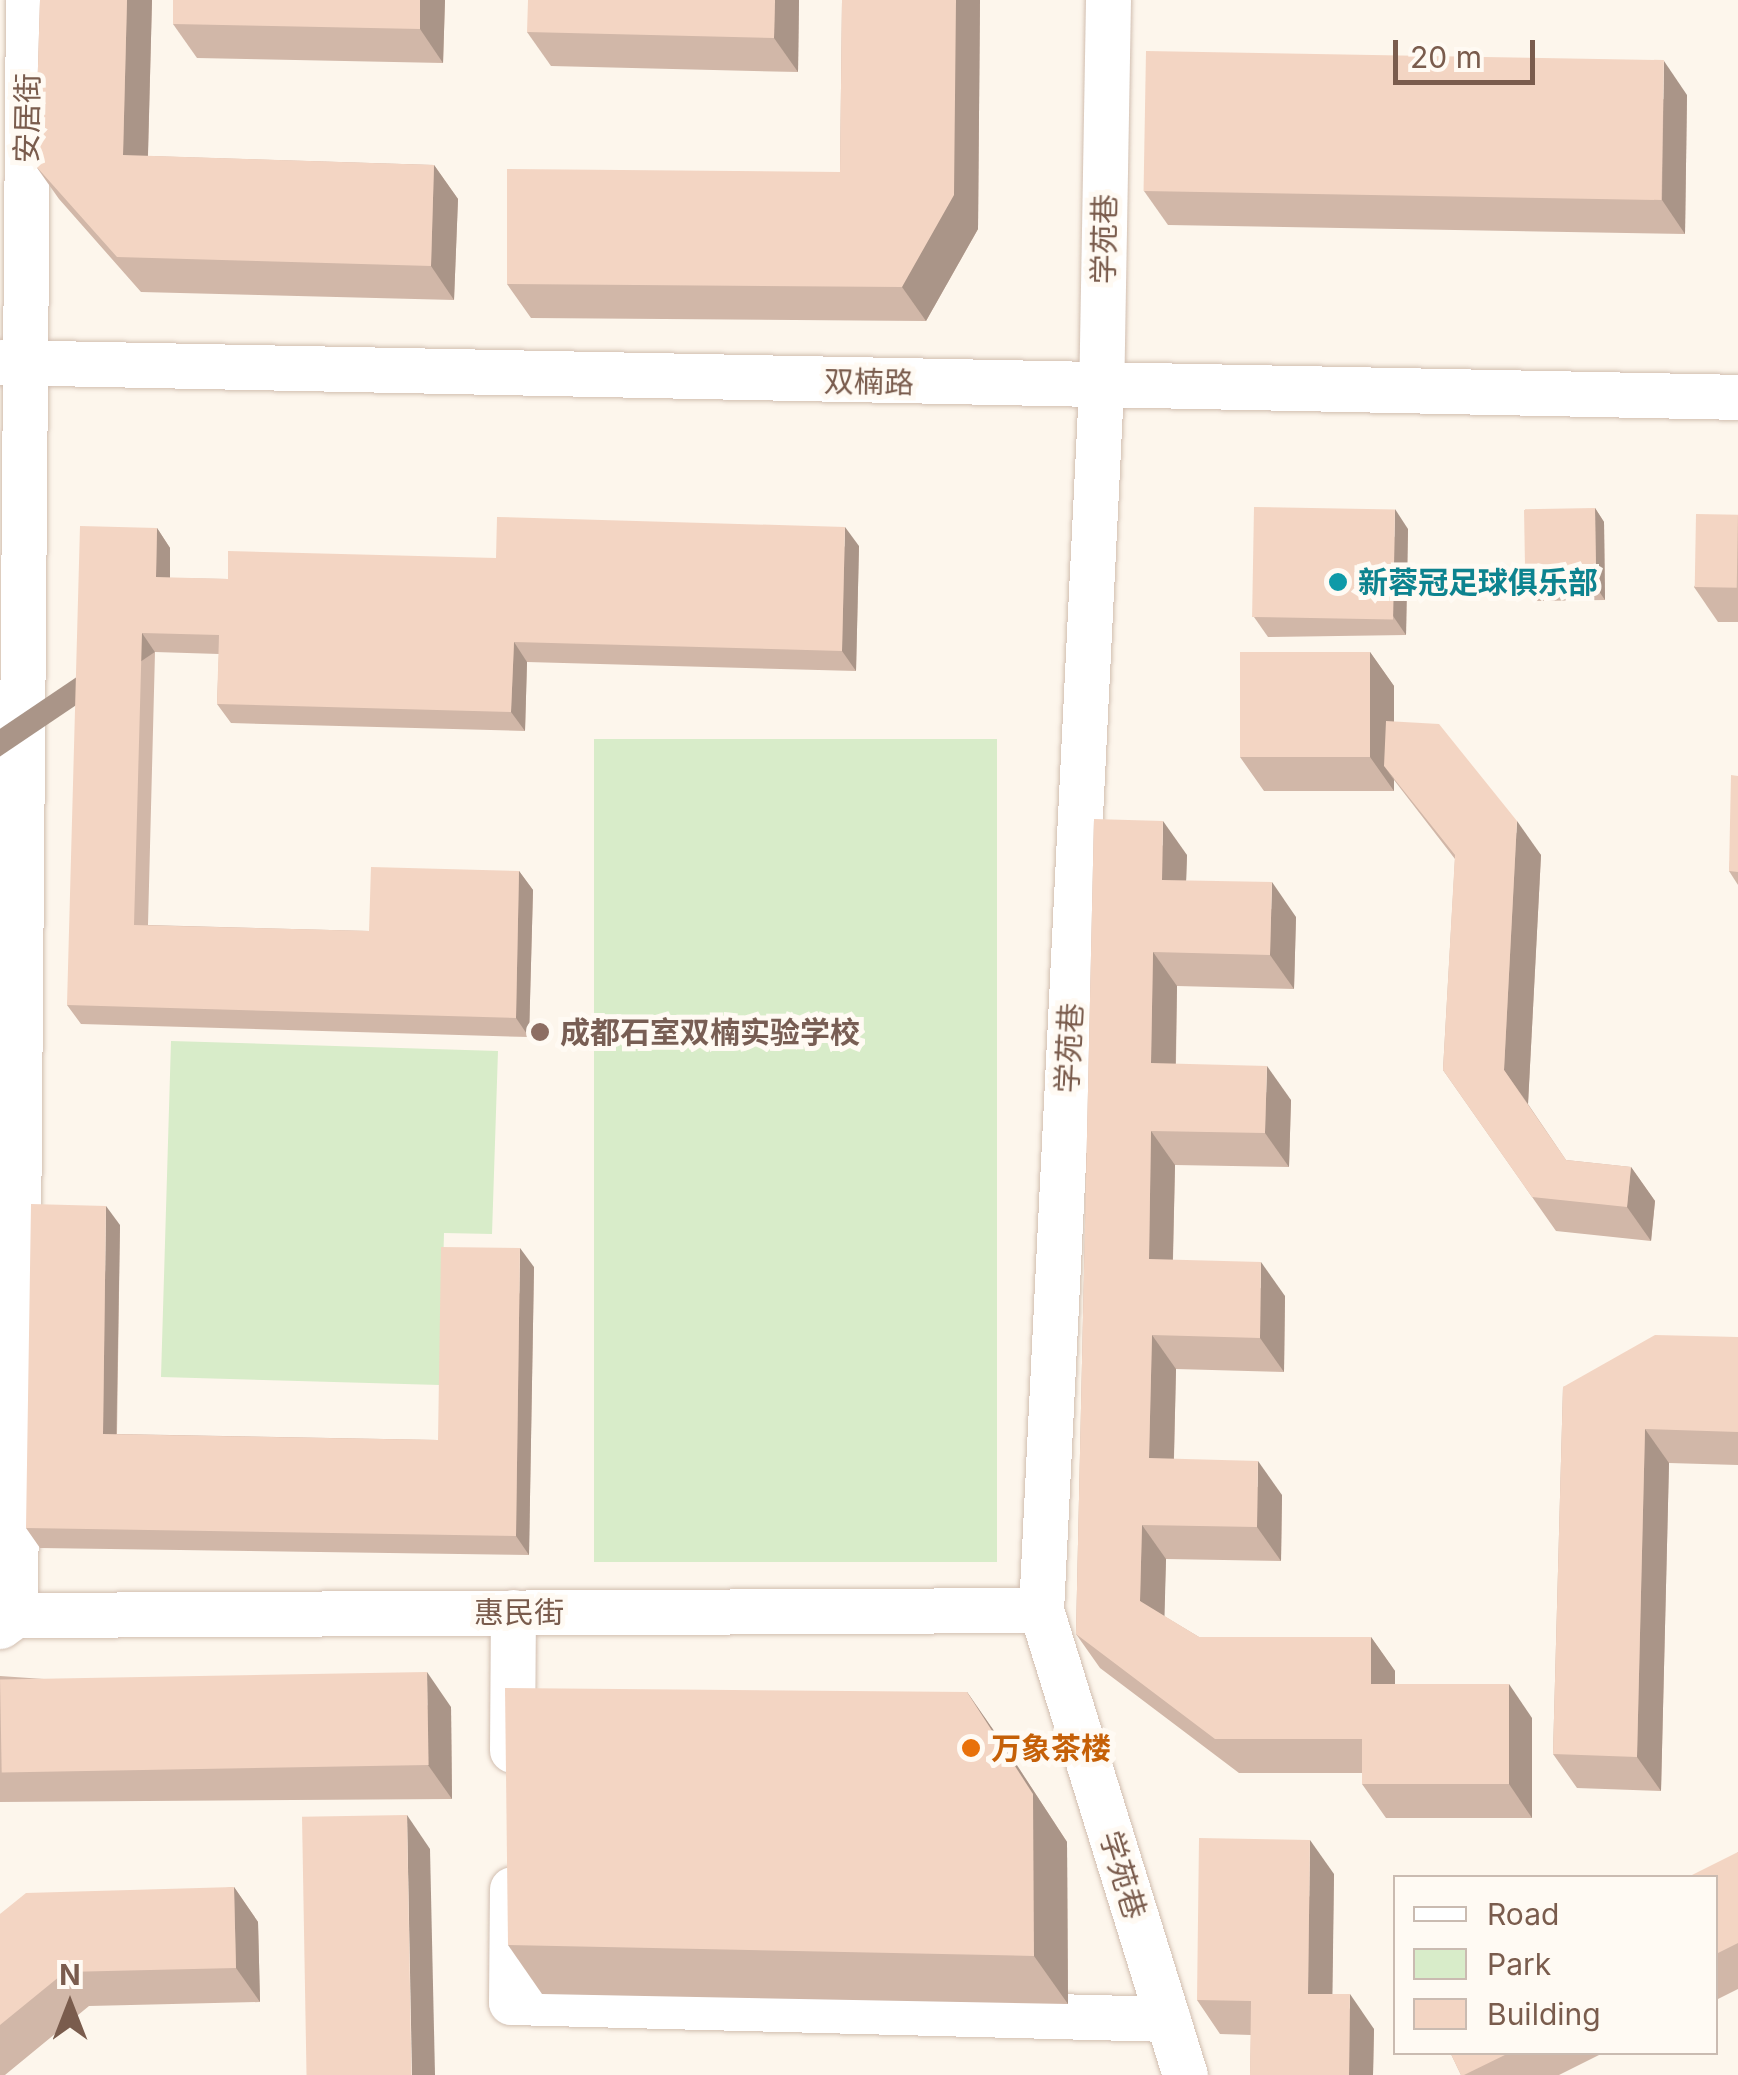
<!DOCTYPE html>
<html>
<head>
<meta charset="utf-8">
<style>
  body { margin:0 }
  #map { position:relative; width:1738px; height:2075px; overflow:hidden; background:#fdf6ec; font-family:Inter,"Noto Sans SC",sans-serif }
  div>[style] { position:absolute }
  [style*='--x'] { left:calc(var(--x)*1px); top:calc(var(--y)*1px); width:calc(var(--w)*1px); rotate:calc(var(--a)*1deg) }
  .green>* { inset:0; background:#d8ecc9; transform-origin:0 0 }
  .roads { filter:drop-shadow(0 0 2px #d1beb0) drop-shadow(0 0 2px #d1beb0) }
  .street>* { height:45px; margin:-22.5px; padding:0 22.5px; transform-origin:22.5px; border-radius:22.5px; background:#fff }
  .wall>* { inset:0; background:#d1b7a8 }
  .shaded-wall>* { inset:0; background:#aa9588; transform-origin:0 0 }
  .building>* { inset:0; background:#f3d5c3; transform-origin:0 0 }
  .dots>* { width:28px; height:28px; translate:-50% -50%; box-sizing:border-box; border:5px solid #fffaf3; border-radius:50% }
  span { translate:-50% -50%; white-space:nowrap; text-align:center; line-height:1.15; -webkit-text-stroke:10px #fffaf3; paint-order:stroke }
  .street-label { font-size:30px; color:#7a5c4d }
  .culture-label { font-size:30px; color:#0d838f; font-weight:700 }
  .left { translate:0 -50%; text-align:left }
  .education-label { font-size:30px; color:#785e54; font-weight:700 }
  .food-label { font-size:30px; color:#c56008; font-weight:700 }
  .legend { position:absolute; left:1393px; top:1875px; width:325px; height:180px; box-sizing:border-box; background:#fffaf3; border:2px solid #cabbb1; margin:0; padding:12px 18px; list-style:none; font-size:30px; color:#7a5c4d }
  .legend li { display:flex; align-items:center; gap:20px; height:50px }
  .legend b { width:50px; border:2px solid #cabbb1 }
  .north { position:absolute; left:20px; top:1955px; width:100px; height:100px; -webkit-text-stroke:8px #fffaf3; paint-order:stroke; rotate:0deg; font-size:28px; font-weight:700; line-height:40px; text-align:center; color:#7a5c4d }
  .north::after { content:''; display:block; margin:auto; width:35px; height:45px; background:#7a5c4d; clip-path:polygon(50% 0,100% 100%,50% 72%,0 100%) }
  .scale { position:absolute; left:1393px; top:40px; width:142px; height:45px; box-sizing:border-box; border:5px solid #7a5c4d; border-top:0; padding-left:12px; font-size:30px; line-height:35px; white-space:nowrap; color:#7a5c4d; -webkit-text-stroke:8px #fffaf3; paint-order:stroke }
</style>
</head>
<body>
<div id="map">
  <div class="green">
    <div style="left:594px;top:739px;width:403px;height:823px"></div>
    <div style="clip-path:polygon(171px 1041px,498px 1051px,492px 1234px,444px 1233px,440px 1385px,161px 1377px)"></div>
  </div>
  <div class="roads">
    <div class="street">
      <div style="--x:1108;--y:0;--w:388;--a:91"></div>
      <div style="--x:1101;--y:388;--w:1223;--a:92.81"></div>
      <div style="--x:1041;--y:1610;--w:487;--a:72.8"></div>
      <div style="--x:0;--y:362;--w:1738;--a:1.15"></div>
      <div style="--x:15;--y:1615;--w:1615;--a:-89.54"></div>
      <div style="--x:0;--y:1626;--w:19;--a:-36"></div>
      <div style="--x:15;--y:1615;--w:1026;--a:-0.28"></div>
      <div style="--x:512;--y:1750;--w:138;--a:-89.6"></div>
      <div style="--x:512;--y:1889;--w:113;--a:90.5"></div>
      <div style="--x:511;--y:2002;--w:657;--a:1.48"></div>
    </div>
  </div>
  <div class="wall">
    <div style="clip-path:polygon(40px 0,152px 0,148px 156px,434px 165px,458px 199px,454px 300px,141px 292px,59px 199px,35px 165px)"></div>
    <div style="clip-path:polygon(173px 0,445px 0,443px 63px,197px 58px,173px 24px)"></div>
    <div style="clip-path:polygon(799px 0,798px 72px,551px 66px,527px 32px)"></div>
    <div style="clip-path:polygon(842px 0,980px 0,978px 229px,926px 321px,531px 318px,507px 284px,840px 172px)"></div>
    <div style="clip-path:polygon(1687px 95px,1685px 234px,1168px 225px,1144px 191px)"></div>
    <div style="clip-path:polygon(1595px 508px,1604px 522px,1605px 600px,1534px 601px,1525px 588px)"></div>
    <div style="clip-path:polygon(1738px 515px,1738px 622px,1718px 622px,1694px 587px)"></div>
    <div style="clip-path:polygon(157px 528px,170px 548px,170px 578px,228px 579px,496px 558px,859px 546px,856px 671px,527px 662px,525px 731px,231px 723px,217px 704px,219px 654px,155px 652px,148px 925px,369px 931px,519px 871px,533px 890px,529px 1037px,81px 1024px,67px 1005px)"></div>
    <div style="clip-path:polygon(1408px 529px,1406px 635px,1268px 637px,1254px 617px)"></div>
    <div style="clip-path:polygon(1370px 652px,1394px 686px,1394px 722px,1541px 855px,1528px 1104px,1566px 1160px,1631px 1167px,1655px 1201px,1651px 1241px,1556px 1231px,1443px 1070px,1455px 859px,1394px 780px,1394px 791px,1264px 791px,1240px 757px)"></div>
    <div style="clip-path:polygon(1738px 776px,1738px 885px,1729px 871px)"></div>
    <div style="clip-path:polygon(1094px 819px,1187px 855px,1186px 881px,1296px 917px,1294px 989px,1177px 986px,1176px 1064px,1291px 1100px,1289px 1167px,1175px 1165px,1173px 1260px,1285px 1296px,1284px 1372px,1176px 1369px,1174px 1459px,1282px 1495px,1281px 1561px,1166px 1559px,1164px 1616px,1199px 1637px,1371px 1637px,1395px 1671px,1395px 1684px,1532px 1718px,1532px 1818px,1386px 1818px,1362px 1784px,1362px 1773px,1239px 1773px,1100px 1668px,1076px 1634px)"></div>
    <div style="clip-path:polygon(120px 1225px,117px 1434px,438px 1440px,534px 1267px,529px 1555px,40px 1548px,26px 1528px)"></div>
    <div style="clip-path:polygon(1738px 1337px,1738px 1465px,1669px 1463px,1661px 1791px,1577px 1788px,1553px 1754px,1563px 1387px)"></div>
    <div style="clip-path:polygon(0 1676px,451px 1707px,452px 1799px,0 1802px)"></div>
    <div style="clip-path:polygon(967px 1692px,1001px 1741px,1067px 1842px,1068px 2004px,542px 1994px,508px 1945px)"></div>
    <div style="clip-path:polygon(1738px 1852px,1738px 1989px,1716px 2000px,1716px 1878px)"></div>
    <div style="clip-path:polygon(1334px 1874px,1332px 1994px,1374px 2029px,1373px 2075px,1250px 2075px,1251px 2035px,1220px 2034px,1197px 2000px)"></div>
    <div style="clip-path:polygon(234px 1887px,258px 1922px,260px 2002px,89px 2006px,5px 2075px,0 2075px,0 1914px)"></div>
    <div style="clip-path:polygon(1450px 2052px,1605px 2052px,1559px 2075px,1461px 2075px)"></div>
  </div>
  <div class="shaded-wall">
    <div style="clip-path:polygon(127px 0,152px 0,147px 189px,123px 155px)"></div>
    <div style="clip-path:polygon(420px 0,445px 0,443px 63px,420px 29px)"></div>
    <div style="clip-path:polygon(775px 0,799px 0,798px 72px,774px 38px)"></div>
    <div style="clip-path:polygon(956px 0,980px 0,978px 229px,926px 321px,902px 287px)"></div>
    <div style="clip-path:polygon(1664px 61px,1687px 95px,1685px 234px,1662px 200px)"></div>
    <div style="clip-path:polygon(434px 165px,458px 199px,454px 300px,431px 266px)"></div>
    <div style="clip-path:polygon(1595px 508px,1604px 522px,1605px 600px,1596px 587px)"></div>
    <div style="clip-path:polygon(1395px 509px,1408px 529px,1406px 635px,1393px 616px)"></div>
    <div style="clip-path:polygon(845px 527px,859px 546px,856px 671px,842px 651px)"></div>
    <div style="clip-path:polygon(157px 528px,170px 548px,170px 597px,156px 577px)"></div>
    <div style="left:142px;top:633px;width:23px;height:292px;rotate:56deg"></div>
    <div style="clip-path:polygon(514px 642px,527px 662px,525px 731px,511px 712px)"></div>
    <div style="clip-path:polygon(1370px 652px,1394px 686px,1394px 779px,1384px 766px,1394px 780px,1394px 791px,1370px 757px)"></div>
    <div style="clip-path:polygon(1163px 821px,1187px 855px,1185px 914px,1162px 880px)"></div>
    <div style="clip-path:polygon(1517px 821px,1541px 855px,1528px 1104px,1504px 1070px)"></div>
    <div style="clip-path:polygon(519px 871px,533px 890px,529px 1037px,516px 1018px)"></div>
    <div style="clip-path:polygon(1272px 882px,1296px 917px,1294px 989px,1270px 955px)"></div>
    <div style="clip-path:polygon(1153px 952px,1177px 986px,1175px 1097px,1151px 1063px)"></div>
    <div style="clip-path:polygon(1267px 1066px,1291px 1100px,1289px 1167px,1265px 1133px)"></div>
    <div style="clip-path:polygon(1151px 1131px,1175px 1165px,1172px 1293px,1149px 1259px)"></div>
    <div style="clip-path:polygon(1631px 1167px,1655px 1201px,1651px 1241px,1627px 1207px)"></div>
    <div style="clip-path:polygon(106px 1206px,120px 1225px,116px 1454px,103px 1434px)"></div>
    <div style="clip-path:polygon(520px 1248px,534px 1267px,529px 1555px,516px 1536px)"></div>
    <div style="clip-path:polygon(1261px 1262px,1285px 1296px,1284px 1372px,1260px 1338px)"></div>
    <div style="clip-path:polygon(1152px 1335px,1176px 1369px,1173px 1492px,1149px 1458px)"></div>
    <div style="clip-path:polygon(1645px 1429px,1669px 1463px,1661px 1791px,1637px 1757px)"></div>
    <div style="clip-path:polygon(1258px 1461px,1282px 1495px,1281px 1561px,1257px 1527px)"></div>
    <div style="clip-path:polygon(1142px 1525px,1166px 1559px,1164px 1635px,1140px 1601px)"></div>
    <div style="clip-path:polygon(1371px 1637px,1395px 1671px,1395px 1718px,1371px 1684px)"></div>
    <div style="clip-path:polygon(427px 1672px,451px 1707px,452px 1799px,428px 1765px)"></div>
    <div style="clip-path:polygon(1509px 1684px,1532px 1718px,1532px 1818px,1509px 1784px)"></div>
    <div style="clip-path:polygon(967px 1692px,1001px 1741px,1067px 1842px,1068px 2004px,1034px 1956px)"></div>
    <div style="clip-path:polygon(407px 1815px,430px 1849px,435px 2075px,412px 2075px)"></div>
    <div style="clip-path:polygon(1310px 1840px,1334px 1874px,1332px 2028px,1308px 1994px)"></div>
    <div style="clip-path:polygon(234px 1887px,258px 1922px,260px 2002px,236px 1968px)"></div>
    <div style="clip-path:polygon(1350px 1994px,1374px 2029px,1373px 2075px,1349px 2075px)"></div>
  </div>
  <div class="building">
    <div style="clip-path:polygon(40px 0,127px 0,123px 155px,434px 165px,431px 266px,117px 257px,35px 165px)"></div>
    <div style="clip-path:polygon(173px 0,420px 0,420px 29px,173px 24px)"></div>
    <div style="clip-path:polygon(528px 0,775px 0,774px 38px,527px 32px)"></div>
    <div style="clip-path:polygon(842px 0,956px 0,954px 195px,902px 287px,507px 284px,507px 169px,840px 172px)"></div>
    <div style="left:1146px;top:51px;width:518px;height:140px;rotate:1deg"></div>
    <div style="left:1254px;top:507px;width:141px;height:110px;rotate:1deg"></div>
    <div style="left:1595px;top:508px;width:79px;height:71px;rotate:89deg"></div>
    <div style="left:1696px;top:514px;width:42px;height:73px;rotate:1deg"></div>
    <div style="clip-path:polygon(497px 517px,845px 527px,842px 651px,514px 642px,511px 712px,217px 704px,219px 635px,142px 633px,134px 925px,369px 931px,371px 867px,519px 871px,516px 1018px,67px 1005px,80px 526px,157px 528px,156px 577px,228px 579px,228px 551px,496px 558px)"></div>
    <div style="left:1240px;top:652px;width:130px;height:105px"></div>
    <div style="clip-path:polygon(1386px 721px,1439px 724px,1517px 821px,1504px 1070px,1566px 1160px,1631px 1167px,1627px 1207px,1532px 1197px,1443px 1070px,1455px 855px,1384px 766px)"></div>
    <div style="clip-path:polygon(1731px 775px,1738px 776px,1738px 872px,1729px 871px)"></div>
    <div style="clip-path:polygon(1094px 819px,1163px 821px,1162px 880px,1272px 882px,1270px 955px,1153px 952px,1151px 1063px,1267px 1066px,1265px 1133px,1151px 1131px,1149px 1259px,1261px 1262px,1260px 1338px,1152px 1335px,1149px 1458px,1258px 1461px,1257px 1527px,1142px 1525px,1140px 1601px,1199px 1637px,1371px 1637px,1371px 1684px,1509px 1684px,1509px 1784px,1362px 1784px,1362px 1739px,1215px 1739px,1076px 1634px)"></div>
    <div style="clip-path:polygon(31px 1204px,106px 1206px,103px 1434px,438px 1440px,441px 1247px,520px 1248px,516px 1536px,26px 1528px)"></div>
    <div style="clip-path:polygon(1655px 1335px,1738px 1337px,1738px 1432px,1645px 1429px,1637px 1757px,1553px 1754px,1563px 1387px)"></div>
    <div style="left:427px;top:1672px;width:93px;height:427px;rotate:89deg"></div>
    <div style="clip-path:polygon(505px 1688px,967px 1692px,1033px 1794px,1034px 1956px,508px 1945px)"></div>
    <div style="left:407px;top:1815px;width:260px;height:105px;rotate:89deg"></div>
    <div style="clip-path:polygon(1199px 1838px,1310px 1840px,1308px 1994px,1350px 1994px,1349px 2075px,1250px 2075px,1251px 2001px,1197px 2000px)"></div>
    <div style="clip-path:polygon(1738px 1852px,1738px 1943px,1716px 1954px,1716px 1878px,1686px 1878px)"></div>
    <div style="clip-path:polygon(234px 1887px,236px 1968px,65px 1972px,0 2025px,0 1914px,26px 1893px)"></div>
    <div style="clip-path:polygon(1450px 2052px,1511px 2052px,1464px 2075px,1461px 2075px)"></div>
  </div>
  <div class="dots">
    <div style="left:1338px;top:582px;background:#0f9aa8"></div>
    <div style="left:540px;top:1032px;background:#8d6e63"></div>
    <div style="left:971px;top:1748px;background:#e8710a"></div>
  </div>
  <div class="street-label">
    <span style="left:27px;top:118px;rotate:-89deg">安居街</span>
    <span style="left:1104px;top:239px;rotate:-89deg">学苑巷</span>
    <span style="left:869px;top:382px;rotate:1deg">双楠路</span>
    <span style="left:1069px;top:1048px;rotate:-87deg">学苑巷</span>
    <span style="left:519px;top:1612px">惠民街</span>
    <span style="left:1123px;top:1875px;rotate:73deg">学苑巷</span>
  </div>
  <div class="culture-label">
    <span class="left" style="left:1358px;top:582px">新蓉冠足球俱乐部</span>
  </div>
  <div class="education-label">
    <span class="left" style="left:560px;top:1032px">成都石室双楠实验学校</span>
  </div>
  <div class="food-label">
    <span class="left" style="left:991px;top:1748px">万象茶楼</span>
  </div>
  <ul class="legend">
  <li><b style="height:12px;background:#fff"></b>Road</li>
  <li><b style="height:28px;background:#d8ecc9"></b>Park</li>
  <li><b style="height:28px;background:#f3d5c3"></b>Building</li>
  </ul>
  <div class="north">N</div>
  <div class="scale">20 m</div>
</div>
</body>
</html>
